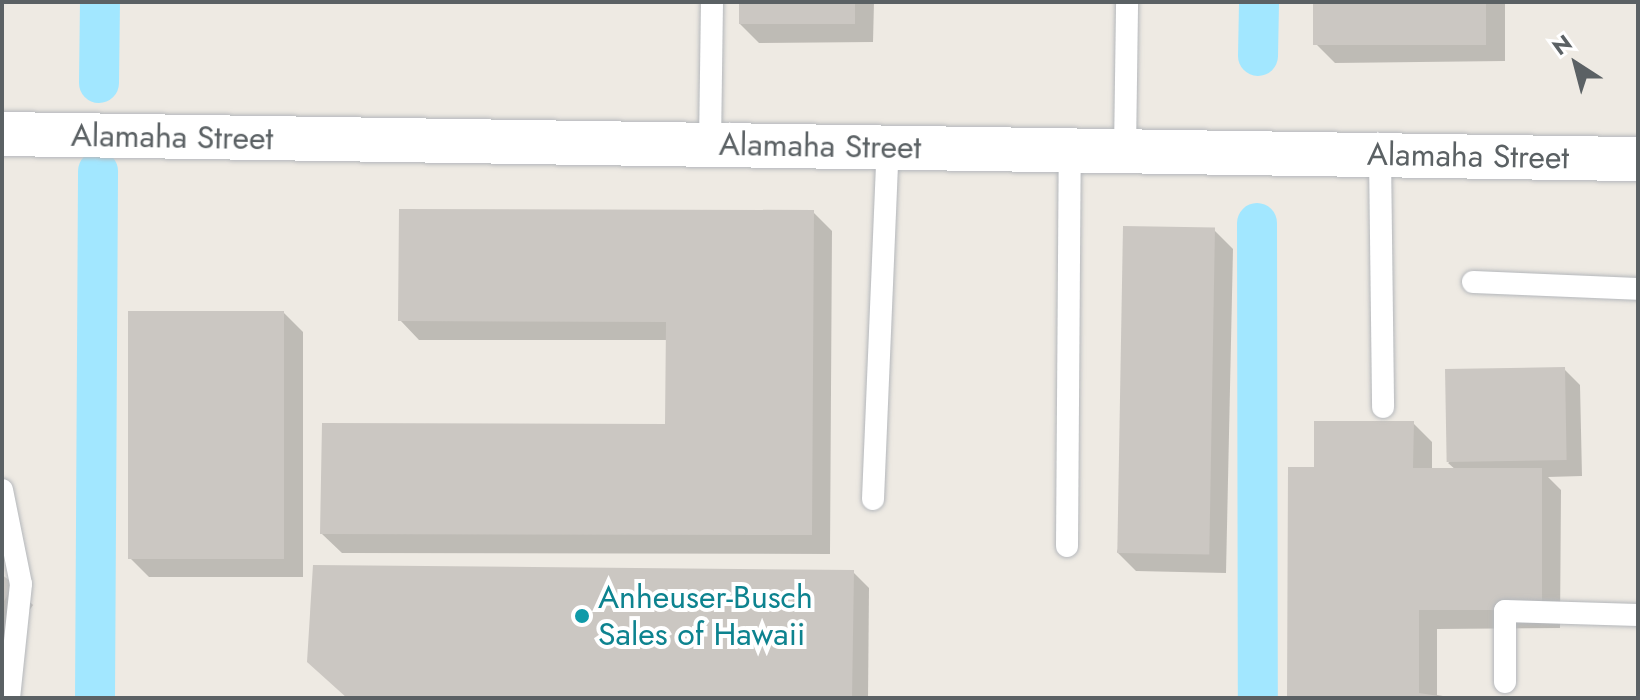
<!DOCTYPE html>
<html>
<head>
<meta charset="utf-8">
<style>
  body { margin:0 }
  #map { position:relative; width:1640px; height:700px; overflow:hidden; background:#eeeae3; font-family:Jost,sans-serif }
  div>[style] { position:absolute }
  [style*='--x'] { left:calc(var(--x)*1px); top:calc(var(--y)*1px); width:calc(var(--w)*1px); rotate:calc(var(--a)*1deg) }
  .shadow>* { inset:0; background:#0003 }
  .canal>* { height:40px; margin:-20px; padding:0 20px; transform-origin:20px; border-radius:20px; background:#a2e7ff }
  .building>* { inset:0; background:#cbc7c2; transform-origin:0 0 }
  .roads { filter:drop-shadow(0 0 2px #b4b7bb) drop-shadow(0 0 2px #b4b7bb) }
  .service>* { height:22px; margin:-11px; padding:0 11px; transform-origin:11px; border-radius:11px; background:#fff }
  .minor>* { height:44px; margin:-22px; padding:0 22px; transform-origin:22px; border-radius:22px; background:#fff }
  .dots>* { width:22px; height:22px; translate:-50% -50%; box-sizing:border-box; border:4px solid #fff; border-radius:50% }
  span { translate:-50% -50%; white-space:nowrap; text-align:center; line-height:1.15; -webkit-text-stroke:8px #fff; paint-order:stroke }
  .street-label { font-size:32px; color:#5b6164 }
  .culture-label { font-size:32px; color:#0d838f }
  .left { translate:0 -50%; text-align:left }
  .frame { position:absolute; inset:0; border:4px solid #5b6164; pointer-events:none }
  .north { position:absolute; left:1536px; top:24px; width:80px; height:80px; -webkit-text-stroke:6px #fff; paint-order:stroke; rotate:324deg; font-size:22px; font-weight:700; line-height:32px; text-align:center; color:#5b6164 }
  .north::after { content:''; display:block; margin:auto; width:28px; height:36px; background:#5b6164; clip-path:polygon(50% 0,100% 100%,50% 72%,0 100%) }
</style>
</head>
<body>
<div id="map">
  <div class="shadow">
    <div style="clip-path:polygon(741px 2px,874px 2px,873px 42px,759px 43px,740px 24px)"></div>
    <div style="clip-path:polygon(1315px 2px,1505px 2px,1505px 61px,1335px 63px,1316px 44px)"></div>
    <div style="clip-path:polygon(813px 212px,832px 231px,830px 554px,342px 553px,322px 534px,667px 426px,668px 340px,419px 340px,400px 320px)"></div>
    <div style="clip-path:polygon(1214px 230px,1233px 249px,1226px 573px,1136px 571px,1117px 552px)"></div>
    <div style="clip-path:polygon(284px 313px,303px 332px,303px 577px,149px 577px,130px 558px)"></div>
    <div style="clip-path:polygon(1564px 369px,1580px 385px,1582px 476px,1548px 477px,1561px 490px,1560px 628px,1437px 629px,1437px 695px,1455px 698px,1289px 698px,1316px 469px,1413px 423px,1432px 442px,1432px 470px,1456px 470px,1448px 463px)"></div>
    <div style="clip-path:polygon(853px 572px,869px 588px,868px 698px,348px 698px)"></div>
    <div style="clip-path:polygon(2px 577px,33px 605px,2px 652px)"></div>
  </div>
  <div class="canal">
    <div style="--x:1258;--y:56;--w:54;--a:-88.9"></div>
    <div style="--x:99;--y:83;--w:81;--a:-89.3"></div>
    <div style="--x:1257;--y:223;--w:475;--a:89.9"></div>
    <div style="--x:95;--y:698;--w:527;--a:-89.67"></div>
  </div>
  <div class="building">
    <div style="left:739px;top:2px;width:116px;height:22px"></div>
    <div style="left:1313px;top:2px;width:173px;height:43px"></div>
    <div style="clip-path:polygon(399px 209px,814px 210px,812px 535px,320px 534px,322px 423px,665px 424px,666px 322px,398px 321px)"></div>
    <div style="left:1123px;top:226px;width:92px;height:327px;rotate:1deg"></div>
    <div style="left:128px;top:311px;width:156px;height:248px"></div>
    <div style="left:1565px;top:367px;width:93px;height:120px;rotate:89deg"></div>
    <div style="clip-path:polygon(1314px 421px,1414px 421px,1413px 468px,1542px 468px,1542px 610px,1419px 610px,1419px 693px,1452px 698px,1287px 698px,1288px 467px,1314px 467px)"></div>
    <div style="clip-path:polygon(313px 565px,854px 570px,852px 698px,347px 698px,307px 662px)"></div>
    <div style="clip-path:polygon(2px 575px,15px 584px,2px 604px)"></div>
  </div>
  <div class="roads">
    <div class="service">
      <div style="--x:710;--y:145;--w:143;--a:-89.2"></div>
      <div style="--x:1125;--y:151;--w:149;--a:-89.2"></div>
      <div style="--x:1380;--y:155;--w:252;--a:89.3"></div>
      <div style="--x:1473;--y:282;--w:165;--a:2.4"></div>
      <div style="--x:2;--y:490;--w:96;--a:78.6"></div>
      <div style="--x:21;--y:584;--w:115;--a:96"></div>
      <div style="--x:873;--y:499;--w:352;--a:-87.6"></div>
      <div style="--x:1067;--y:546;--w:396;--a:-89.6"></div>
      <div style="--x:1505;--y:682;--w:71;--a:-90"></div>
      <div style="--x:1505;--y:611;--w:133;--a:1.7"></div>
    </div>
    <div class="minor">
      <div style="--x:2;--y:134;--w:1636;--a:0.88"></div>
    </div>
  </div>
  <div class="dots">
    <div style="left:582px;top:616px;background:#0f9aa8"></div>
  </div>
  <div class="street-label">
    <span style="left:172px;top:137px;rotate:1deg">Alamaha Street</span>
    <span style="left:820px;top:146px;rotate:1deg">Alamaha Street</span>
    <span style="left:1468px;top:156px;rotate:1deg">Alamaha Street</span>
  </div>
  <div class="culture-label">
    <span class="left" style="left:598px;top:616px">Anheuser-Busch<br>Sales of Hawaii</span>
  </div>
  <div class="frame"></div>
  <div class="north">N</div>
</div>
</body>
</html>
